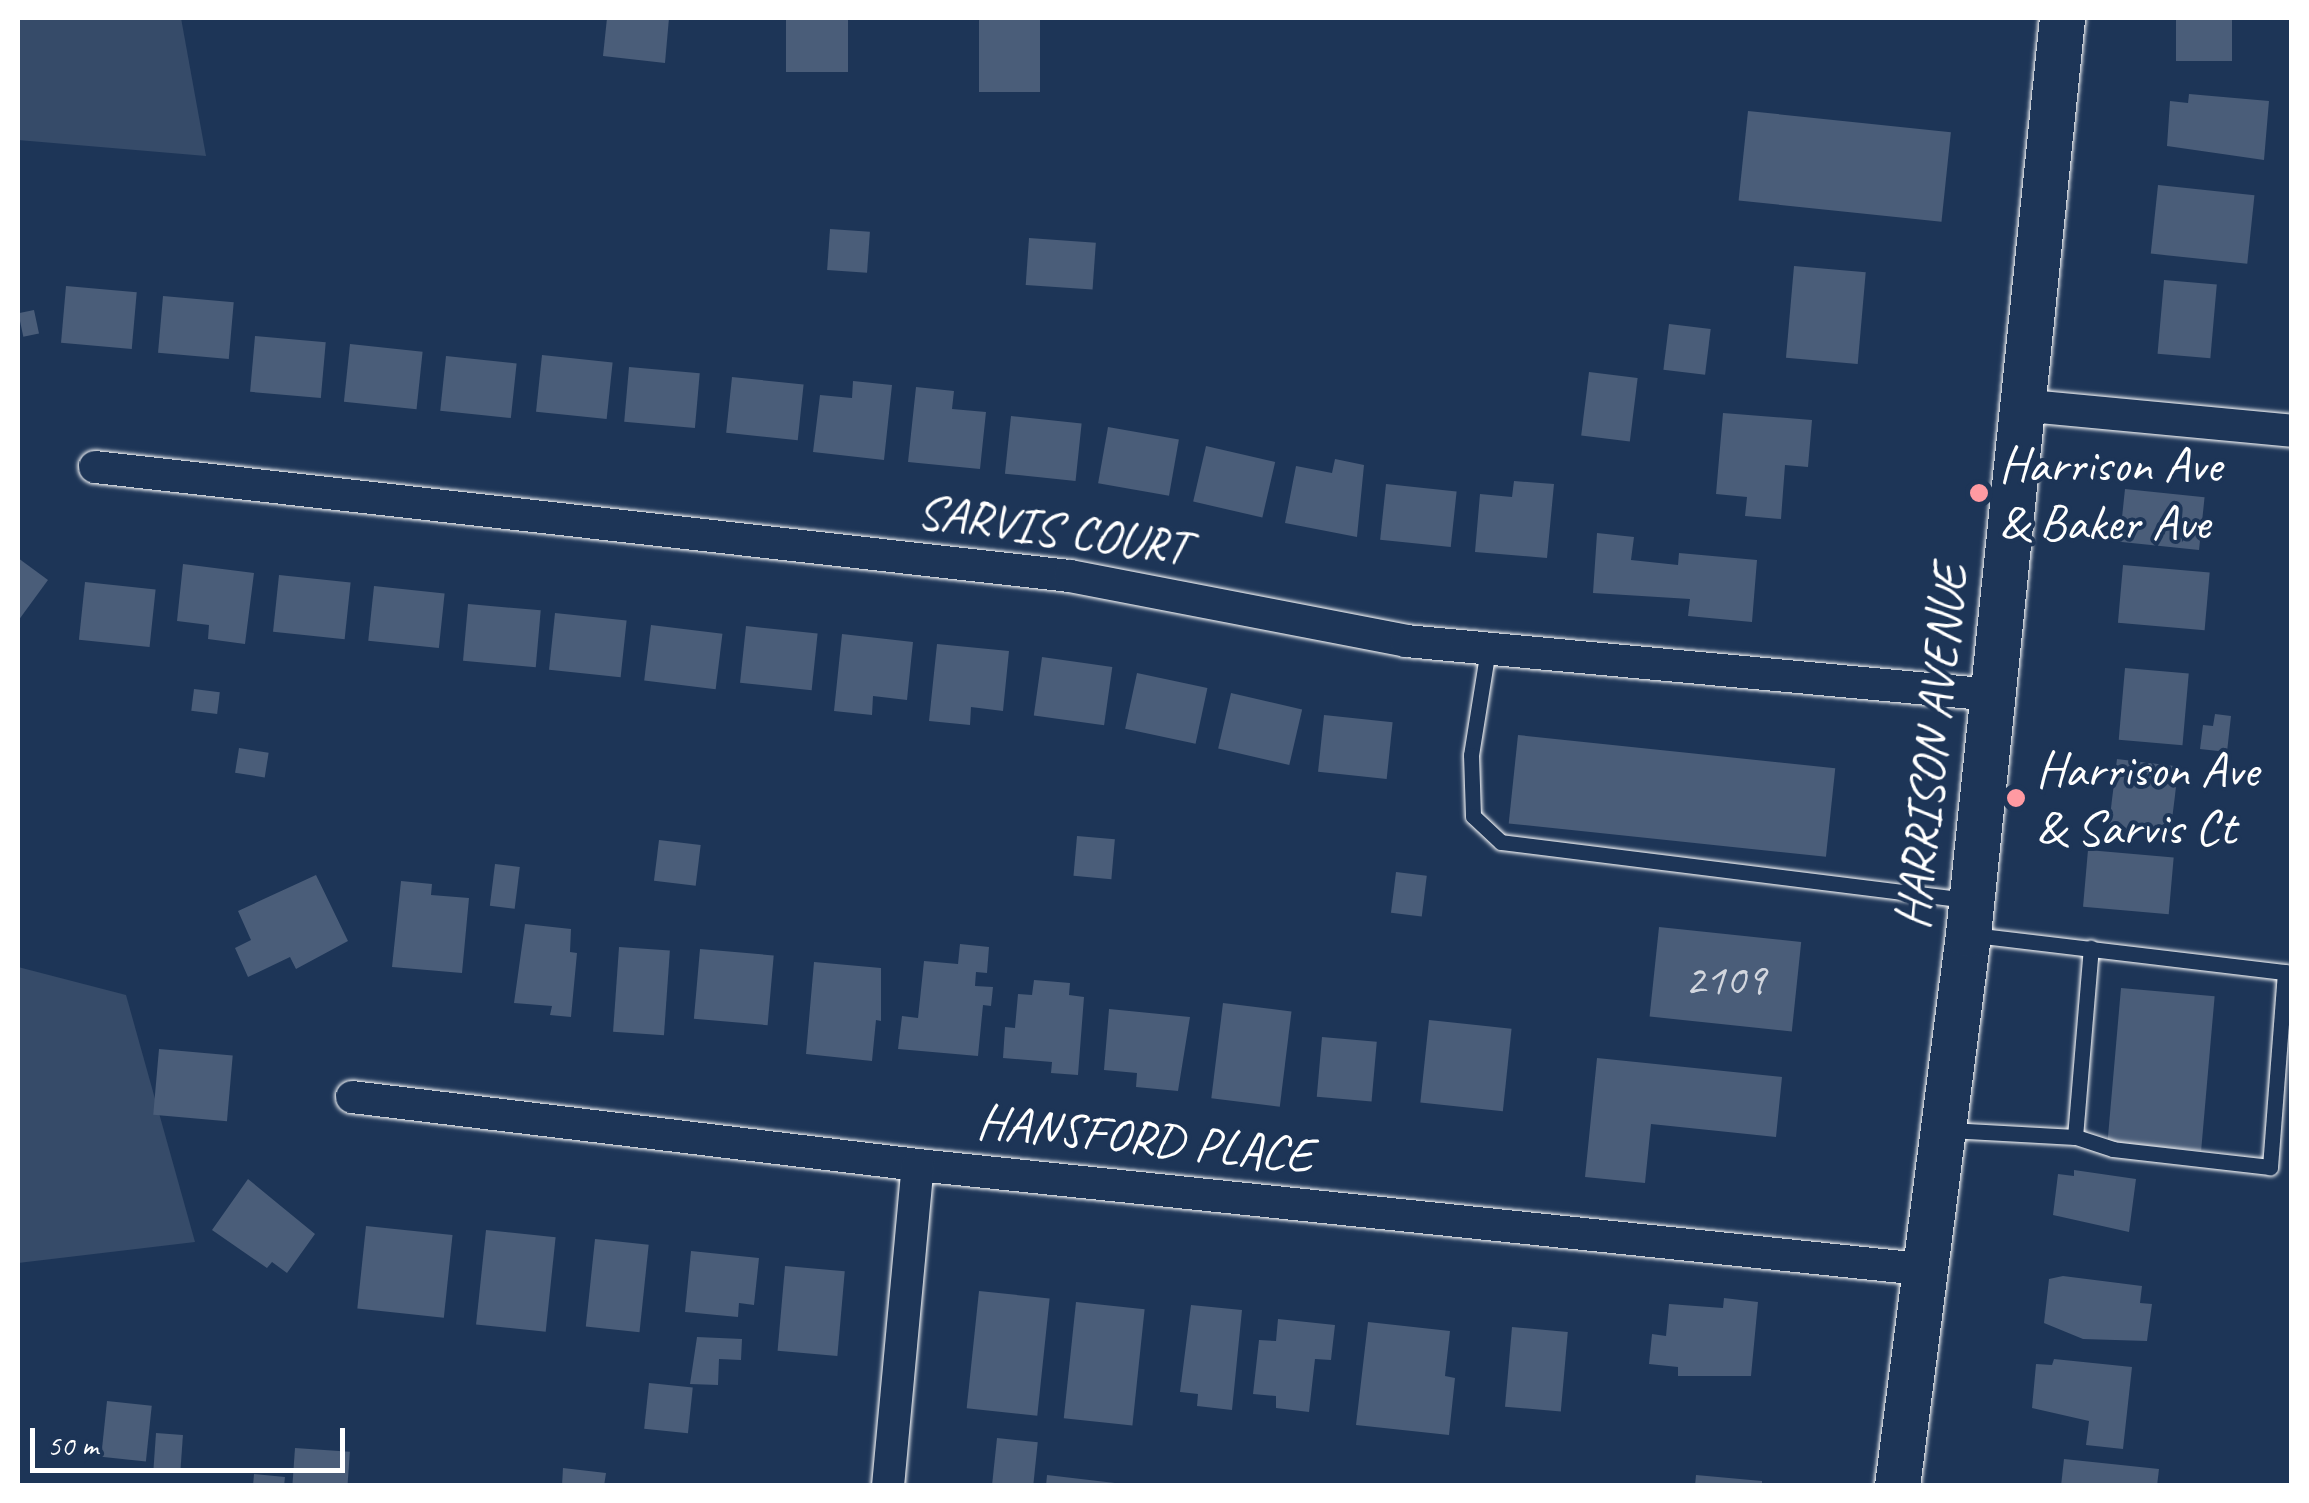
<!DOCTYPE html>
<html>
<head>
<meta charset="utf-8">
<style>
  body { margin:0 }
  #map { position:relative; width:2309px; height:1503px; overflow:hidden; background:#1d3557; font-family:Caveat,sans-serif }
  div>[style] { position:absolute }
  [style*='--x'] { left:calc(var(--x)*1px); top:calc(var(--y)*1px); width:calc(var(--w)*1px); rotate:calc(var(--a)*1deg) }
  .green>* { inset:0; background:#364b69 }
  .building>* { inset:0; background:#4a5d79; transform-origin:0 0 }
  .roads { filter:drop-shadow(0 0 2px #fff) drop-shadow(0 0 2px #fff) }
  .service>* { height:15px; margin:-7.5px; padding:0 7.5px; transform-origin:7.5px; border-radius:7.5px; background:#1d3557 }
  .minor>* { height:32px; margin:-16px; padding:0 16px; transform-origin:16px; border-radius:16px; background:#1d3557 }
  .secondary>* { height:45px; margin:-22.5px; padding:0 22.5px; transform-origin:22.5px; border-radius:22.5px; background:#1d3557 }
  .dots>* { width:28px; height:28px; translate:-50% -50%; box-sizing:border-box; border:5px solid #1d3557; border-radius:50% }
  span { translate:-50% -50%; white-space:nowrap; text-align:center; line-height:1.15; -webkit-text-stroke:8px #1d3557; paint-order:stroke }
  .number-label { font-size:45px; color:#d2d6de }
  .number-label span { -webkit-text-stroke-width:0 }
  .poi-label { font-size:50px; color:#fff }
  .left { translate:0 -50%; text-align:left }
  .street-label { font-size:50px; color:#fff }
  .frame { position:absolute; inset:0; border:20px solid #fff; pointer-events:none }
  .scale { position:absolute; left:30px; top:1428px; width:315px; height:45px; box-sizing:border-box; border:5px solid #fff; border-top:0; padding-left:12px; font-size:30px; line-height:35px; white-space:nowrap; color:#fff; -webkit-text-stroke:8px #1d3557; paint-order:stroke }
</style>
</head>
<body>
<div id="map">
  <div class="green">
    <div style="clip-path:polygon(18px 18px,181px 18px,206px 156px,18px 140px)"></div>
    <div style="clip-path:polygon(18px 967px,126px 995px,195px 1242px,18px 1263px)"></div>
  </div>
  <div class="building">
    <div style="clip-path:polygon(607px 18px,669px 18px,665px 63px,603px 56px)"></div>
    <div style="left:786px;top:18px;width:62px;height:54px"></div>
    <div style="left:979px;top:18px;width:61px;height:74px"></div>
    <div style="left:2176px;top:18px;width:56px;height:43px"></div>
    <div style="clip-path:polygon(2189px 94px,2269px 101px,2264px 160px,2167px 146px,2170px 101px,2188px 103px)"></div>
    <div style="left:1748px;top:111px;width:204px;height:90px;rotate:6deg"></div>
    <div style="left:2158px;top:185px;width:97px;height:69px;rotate:6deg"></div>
    <div style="left:830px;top:229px;width:40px;height:41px;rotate:4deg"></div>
    <div style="left:1029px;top:238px;width:67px;height:47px;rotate:4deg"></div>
    <div style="left:1794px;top:266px;width:72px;height:92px;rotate:5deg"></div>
    <div style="left:2164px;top:280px;width:53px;height:74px;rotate:5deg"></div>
    <div style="left:66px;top:286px;width:71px;height:57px;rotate:5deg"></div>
    <div style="left:163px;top:296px;width:71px;height:57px;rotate:5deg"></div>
    <div style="left:34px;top:310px;width:24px;height:16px;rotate:78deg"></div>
    <div style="left:1669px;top:324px;width:42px;height:46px;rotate:7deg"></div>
    <div style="left:255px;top:336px;width:71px;height:56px;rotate:5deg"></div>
    <div style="left:350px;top:344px;width:73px;height:58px;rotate:6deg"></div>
    <div style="left:542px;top:355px;width:71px;height:57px;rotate:6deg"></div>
    <div style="left:446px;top:356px;width:71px;height:55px;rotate:6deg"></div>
    <div style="left:629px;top:367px;width:71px;height:55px;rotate:5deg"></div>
    <div style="left:1589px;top:372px;width:49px;height:64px;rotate:7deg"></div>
    <div style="left:732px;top:377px;width:72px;height:56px;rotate:6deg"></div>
    <div style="clip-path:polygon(853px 381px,892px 385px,884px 460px,813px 452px,820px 395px,852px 398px)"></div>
    <div style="clip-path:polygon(916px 387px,954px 391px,952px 409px,986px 412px,980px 469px,908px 462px)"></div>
    <div style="clip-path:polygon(1723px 413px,1812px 420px,1808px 467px,1785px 465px,1781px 519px,1745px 516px,1747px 497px,1716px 494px)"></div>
    <div style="left:1011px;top:416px;width:71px;height:58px;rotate:6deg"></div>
    <div style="left:1108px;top:427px;width:72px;height:57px;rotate:10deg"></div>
    <div style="left:1206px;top:446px;width:71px;height:57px;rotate:13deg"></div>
    <div style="clip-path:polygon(1335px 459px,1364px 465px,1357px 537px,1285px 523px,1296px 466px,1332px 473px)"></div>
    <div style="clip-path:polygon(1514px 481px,1554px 484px,1547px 558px,1475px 552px,1480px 494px,1512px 497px)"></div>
    <div style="left:1386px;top:484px;width:71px;height:56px;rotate:6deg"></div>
    <div style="left:2125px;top:489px;width:80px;height:53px;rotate:6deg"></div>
    <div style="clip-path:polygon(1597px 533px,1634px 537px,1631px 560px,1678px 565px,1679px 553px,1757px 560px,1752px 622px,1688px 616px,1690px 599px,1593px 593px)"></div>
    <div style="clip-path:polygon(18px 558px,48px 580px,18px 621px)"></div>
    <div style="clip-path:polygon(183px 564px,254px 573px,245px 644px,208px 639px,209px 625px,177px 621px)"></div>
    <div style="left:2123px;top:565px;width:87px;height:58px;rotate:5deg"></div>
    <div style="left:279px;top:575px;width:72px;height:57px;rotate:6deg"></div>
    <div style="left:85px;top:582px;width:71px;height:58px;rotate:6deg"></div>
    <div style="left:374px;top:586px;width:71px;height:55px;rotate:6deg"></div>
    <div style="left:468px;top:604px;width:73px;height:57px;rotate:5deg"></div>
    <div style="left:555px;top:613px;width:72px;height:57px;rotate:6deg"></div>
    <div style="left:651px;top:625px;width:72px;height:56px;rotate:7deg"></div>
    <div style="left:746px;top:626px;width:72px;height:57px;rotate:6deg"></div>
    <div style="clip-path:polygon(842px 634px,913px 642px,907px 700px,873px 696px,872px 715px,834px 711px)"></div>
    <div style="clip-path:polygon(937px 644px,1009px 651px,1003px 711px,971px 707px,970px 725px,929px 721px)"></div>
    <div style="left:1042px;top:657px;width:71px;height:59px;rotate:8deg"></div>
    <div style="left:2125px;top:668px;width:64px;height:72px;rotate:5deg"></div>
    <div style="left:1137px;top:673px;width:72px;height:57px;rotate:12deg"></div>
    <div style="left:194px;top:689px;width:26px;height:22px;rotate:7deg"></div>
    <div style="left:1231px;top:693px;width:73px;height:57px;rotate:13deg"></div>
    <div style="clip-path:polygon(2215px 714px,2231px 716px,2227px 752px,2200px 749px,2203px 725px,2213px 726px)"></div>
    <div style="left:1324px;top:715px;width:69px;height:57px;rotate:6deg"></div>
    <div style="left:1518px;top:735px;width:319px;height:89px;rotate:6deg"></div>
    <div style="left:239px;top:748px;width:30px;height:25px;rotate:9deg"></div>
    <div style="left:2117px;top:759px;width:62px;height:69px;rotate:7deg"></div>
    <div style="left:1077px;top:836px;width:38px;height:40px;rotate:5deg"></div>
    <div style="left:659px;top:840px;width:42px;height:41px;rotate:7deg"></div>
    <div style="left:2088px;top:850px;width:86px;height:57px;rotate:5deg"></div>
    <div style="left:495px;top:864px;width:25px;height:42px;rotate:7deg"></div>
    <div style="left:1396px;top:872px;width:31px;height:41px;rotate:7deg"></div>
    <div style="clip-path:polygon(316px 875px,348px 941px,296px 969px,290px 957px,248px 977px,235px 948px,251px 940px,238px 911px)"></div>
    <div style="clip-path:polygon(401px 881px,432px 884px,431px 895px,469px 898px,462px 973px,392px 967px)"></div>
    <div style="clip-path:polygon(525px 924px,571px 929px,570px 952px,577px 953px,571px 1017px,550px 1015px,552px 1006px,514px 1003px)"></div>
    <div style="left:1659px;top:927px;width:143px;height:90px;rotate:6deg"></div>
    <div style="clip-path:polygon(960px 944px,989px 947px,987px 973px,976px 972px,975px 986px,993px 987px,991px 1006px,983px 1005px,978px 1056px,898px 1049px,902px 1016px,918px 1018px,924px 961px,958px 964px)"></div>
    <div style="left:619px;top:947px;width:51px;height:85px;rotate:4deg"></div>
    <div style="left:700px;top:949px;width:74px;height:70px;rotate:5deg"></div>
    <div style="clip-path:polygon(814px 962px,881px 968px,881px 1021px,876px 1020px,872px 1061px,806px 1054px)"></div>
    <div style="clip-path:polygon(1034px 980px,1070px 983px,1069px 995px,1084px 997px,1078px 1075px,1051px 1073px,1052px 1062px,1003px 1058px,1005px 1027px,1015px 1028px,1018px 994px,1032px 995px)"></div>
    <div style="left:2121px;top:988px;width:94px;height:155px;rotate:5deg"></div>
    <div style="left:1223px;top:1003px;width:69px;height:96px;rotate:7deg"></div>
    <div style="clip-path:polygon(1109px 1009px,1190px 1017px,1178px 1091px,1136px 1087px,1137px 1073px,1104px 1070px)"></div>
    <div style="left:1429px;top:1020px;width:83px;height:83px;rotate:6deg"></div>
    <div style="left:1322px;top:1037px;width:55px;height:60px;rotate:5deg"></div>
    <div style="left:159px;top:1049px;width:74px;height:66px;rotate:5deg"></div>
    <div style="clip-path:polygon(1597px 1058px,1782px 1077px,1776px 1137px,1651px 1124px,1645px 1183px,1585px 1177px)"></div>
    <div style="clip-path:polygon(2074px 1170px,2136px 1179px,2129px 1232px,2053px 1215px,2058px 1174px,2074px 1176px)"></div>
    <div style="clip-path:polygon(248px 1179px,315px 1234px,287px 1273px,272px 1262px,267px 1268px,212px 1230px)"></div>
    <div style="left:366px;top:1226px;width:87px;height:83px;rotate:6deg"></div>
    <div style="left:486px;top:1230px;width:70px;height:95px;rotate:6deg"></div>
    <div style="left:595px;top:1239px;width:54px;height:88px;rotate:6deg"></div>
    <div style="clip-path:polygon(691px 1251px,759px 1258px,754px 1305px,739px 1303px,738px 1317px,685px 1312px)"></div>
    <div style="left:785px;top:1266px;width:60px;height:85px;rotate:5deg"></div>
    <div style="clip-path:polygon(2063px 1276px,2142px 1286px,2140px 1303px,2152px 1304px,2147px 1341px,2083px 1339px,2044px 1323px,2049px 1279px)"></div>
    <div style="left:979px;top:1291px;width:71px;height:118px;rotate:6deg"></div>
    <div style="clip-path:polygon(1724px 1298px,1758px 1302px,1751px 1376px,1678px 1376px,1678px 1367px,1649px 1364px,1652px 1334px,1666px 1336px,1669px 1304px,1723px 1308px)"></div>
    <div style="left:1076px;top:1302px;width:69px;height:117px;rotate:6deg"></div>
    <div style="clip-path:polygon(1191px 1305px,1242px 1310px,1232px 1410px,1197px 1406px,1198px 1394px,1180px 1392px)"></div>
    <div style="clip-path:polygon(1278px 1319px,1335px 1325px,1331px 1360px,1315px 1359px,1309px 1412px,1276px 1408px,1276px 1396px,1253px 1394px,1259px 1340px,1276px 1341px)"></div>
    <div style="clip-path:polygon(1368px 1322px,1450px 1331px,1445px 1376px,1455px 1378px,1449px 1435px,1356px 1425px)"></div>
    <div style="left:1512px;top:1327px;width:56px;height:80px;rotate:5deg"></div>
    <div style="clip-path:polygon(697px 1337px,742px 1339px,741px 1360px,719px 1359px,718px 1385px,690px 1384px)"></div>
    <div style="clip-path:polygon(2054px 1359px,2132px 1367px,2123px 1449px,2086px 1445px,2089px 1421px,2032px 1408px,2036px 1364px,2052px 1365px)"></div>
    <div style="left:649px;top:1383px;width:44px;height:46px;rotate:6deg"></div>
    <div style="left:107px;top:1401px;width:45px;height:56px;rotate:6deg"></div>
    <div style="left:156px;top:1433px;width:27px;height:36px;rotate:4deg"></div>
    <div style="left:997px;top:1438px;width:41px;height:48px;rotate:6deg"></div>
    <div style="left:295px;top:1448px;width:55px;height:38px;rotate:4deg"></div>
    <div style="clip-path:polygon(2064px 1459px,2159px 1469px,2157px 1486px,2061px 1486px)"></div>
    <div style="clip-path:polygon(563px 1468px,606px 1473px,604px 1486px,562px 1486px)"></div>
    <div style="clip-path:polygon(254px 1474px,285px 1477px,284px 1486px,253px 1486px)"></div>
    <div style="clip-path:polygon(1047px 1475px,1115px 1483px,1115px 1486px,1046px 1486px)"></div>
    <div style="clip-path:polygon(1696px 1475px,1762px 1481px,1762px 1486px,1695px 1486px)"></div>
  </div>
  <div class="roads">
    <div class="service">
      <div style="--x:1488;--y:649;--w:107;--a:99.1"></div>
      <div style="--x:1471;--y:755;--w:61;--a:88.1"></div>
      <div style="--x:1473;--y:816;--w:38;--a:43"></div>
      <div style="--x:1501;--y:842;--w:470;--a:7.1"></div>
      <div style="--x:1974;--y:935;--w:313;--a:6.8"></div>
      <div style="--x:2285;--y:972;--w:196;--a:94.4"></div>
      <div style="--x:2270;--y:1167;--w:158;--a:-173.5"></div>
      <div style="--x:2113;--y:1149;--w:40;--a:-162"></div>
      <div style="--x:1949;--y:1130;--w:126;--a:3.2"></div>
      <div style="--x:2075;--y:1137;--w:190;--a:-85.2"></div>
    </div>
    <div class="minor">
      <div style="--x:2019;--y:405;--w:274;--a:5.4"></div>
      <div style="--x:95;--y:467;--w:981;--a:6.38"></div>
      <div style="--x:1070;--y:576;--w:342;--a:10.9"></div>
      <div style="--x:1406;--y:641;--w:590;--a:5.25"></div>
      <div style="--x:352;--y:1097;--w:570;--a:6.85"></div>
      <div style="--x:918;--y:1165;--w:1017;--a:5.92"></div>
      <div style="--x:888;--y:1486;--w:322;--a:-84.7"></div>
    </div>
    <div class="secondary">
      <div style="--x:1897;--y:1486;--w:557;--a:-82.67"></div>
      <div style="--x:1968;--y:934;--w:921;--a:-84.14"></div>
    </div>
  </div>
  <div class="dots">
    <div style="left:1979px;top:493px;background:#ff9aa2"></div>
    <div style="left:2016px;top:798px;background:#ff9aa2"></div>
  </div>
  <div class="number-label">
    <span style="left:1725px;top:980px">2109</span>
  </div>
  <div class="poi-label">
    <span class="left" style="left:1999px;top:493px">Harrison Ave<br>&amp; Baker Ave</span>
    <span class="left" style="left:2036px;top:798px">Harrison Ave<br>&amp; Sarvis Ct</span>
  </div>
  <div class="street-label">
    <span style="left:1053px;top:529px;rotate:8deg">SARVIS COURT</span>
    <span style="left:1931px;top:747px;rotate:-84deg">HARRISON AVENUE</span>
    <span style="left:1145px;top:1138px;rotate:6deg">HANSFORD PLACE</span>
  </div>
  <div class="frame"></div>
  <div class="scale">50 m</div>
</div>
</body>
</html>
